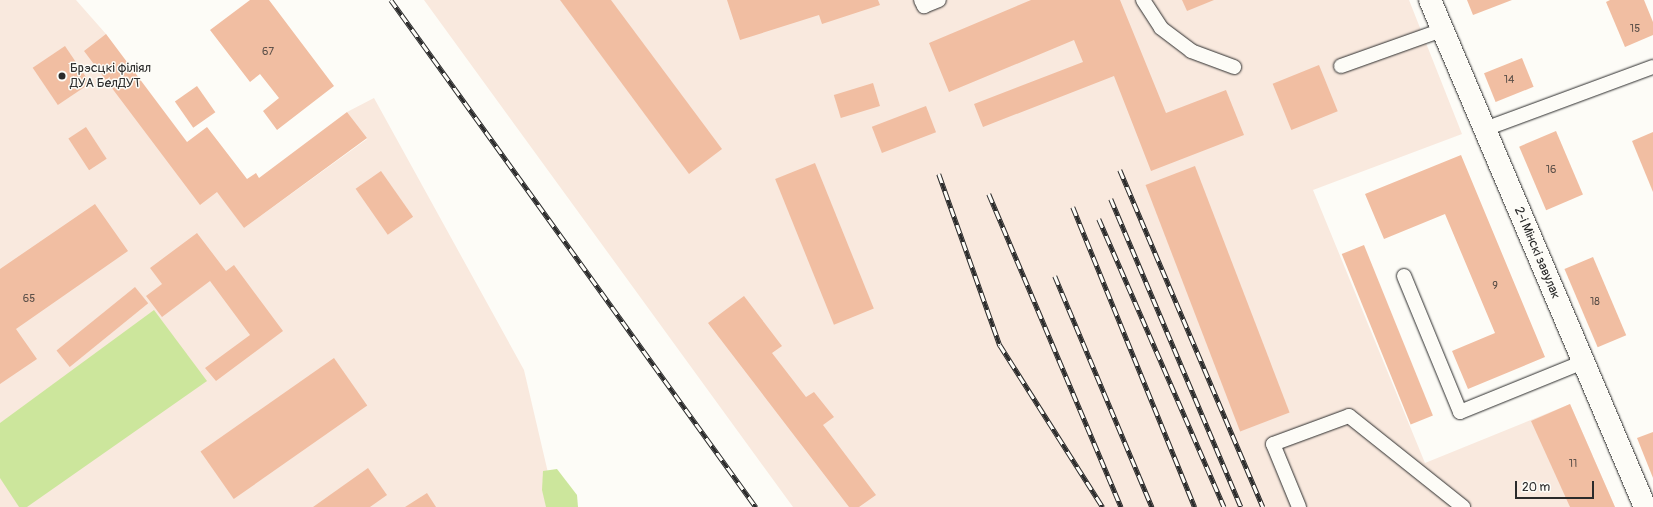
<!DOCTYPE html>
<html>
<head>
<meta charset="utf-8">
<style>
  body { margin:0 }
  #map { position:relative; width:1653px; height:507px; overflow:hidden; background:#fdfcf7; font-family:Pangolin,sans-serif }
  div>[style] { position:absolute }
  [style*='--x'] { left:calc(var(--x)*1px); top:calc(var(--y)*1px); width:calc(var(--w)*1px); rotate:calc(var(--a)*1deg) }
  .built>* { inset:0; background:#f9e9de }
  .green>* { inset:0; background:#cce69c }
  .building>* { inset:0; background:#f1bea2; transform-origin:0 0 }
  .roads { filter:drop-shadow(0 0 1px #2b2b2b) drop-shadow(0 0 1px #2b2b2b) }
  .service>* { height:14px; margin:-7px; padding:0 7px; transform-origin:7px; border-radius:7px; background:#fdfcf7 }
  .minor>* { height:22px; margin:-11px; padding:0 11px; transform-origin:11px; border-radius:11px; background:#fdfcf7 }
  .rail>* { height:4.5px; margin-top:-2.25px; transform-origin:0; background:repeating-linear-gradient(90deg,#fdfcf7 0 9px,#2b2b2b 0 18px); box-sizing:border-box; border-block:1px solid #2b2b2b }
  .dots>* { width:11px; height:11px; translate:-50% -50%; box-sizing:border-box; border:2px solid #fdfcf7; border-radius:50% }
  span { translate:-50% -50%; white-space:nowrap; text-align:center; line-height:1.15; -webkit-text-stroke:3px #fdfcf7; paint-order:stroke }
  .number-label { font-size:11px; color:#5c5049 }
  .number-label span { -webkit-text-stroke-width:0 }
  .poi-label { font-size:13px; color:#2b2b2b }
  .left { translate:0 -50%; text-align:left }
  .street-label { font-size:13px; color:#2b2b2b }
  .scale { position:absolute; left:1515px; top:481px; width:79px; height:18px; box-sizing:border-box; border:2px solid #2b2b2b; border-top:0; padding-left:5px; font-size:12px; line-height:14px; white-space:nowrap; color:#2b2b2b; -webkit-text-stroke:3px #fdfcf7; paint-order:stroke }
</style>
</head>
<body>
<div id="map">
  <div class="built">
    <div style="clip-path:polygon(0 0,76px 0,106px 34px,244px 228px,367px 139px,347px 112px,374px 98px,524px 370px,556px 507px,0 507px)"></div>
    <div style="clip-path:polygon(424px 0,1409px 0,1462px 134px,1313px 190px,1425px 463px,1570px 404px,1615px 507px,793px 507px)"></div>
  </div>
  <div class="green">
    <div style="clip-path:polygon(154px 310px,207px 381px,27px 507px,19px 507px,0 478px,0 423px)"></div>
    <div style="clip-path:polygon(557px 469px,577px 495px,578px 507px,546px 507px,542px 490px,543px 471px)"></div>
  </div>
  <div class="building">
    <div style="clip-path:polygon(250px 0,269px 0,334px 86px,277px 130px,263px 111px,279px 98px,260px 74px,250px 82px,210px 30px)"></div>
    <div style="clip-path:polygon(560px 0,611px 0,722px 149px,689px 174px)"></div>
    <div style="clip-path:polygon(727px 0,878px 0,880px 5px,822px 24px,819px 15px,740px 40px)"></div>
    <div style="clip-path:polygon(1031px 0,1120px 0,1166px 113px,1226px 90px,1244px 135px,1151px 171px,1114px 76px,983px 127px,974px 104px,1083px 62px,1074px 40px,949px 92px,929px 43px)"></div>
    <div style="clip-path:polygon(1182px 0,1214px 0,1187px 11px)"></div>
    <div style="clip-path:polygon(1467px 0,1512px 0,1473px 15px)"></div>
    <div style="clip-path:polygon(1610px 0,1644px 0,1653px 22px,1653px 35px,1625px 47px,1606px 2px)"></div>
    <div style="clip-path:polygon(106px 34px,187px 142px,207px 127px,247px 179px,256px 173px,259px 178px,347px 112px,367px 138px,244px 228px,217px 192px,200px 205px,84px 51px)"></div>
    <div style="left:65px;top:46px;width:45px;height:39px;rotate:56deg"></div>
    <div style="left:1522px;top:58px;width:31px;height:41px;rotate:68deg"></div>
    <div style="left:1319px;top:65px;width:50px;height:50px;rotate:68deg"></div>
    <div style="left:873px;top:83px;width:24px;height:41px;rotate:73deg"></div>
    <div style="left:197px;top:86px;width:32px;height:27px;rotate:55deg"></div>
    <div style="left:926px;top:106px;width:28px;height:58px;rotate:69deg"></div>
    <div style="left:86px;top:127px;width:38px;height:21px;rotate:57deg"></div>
    <div style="left:1556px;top:131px;width:69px;height:40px;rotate:67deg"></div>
    <div style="clip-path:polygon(1653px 132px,1653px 192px,1632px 141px)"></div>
    <div style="clip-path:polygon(1461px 155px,1545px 357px,1468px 389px,1452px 351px,1495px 333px,1445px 214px,1384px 239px,1365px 194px)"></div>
    <div style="left:815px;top:163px;width:157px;height:43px;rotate:68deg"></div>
    <div style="left:1195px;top:166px;width:264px;height:53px;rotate:69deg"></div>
    <div style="left:381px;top:171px;width:56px;height:31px;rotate:55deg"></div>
    <div style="clip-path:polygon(95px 204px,128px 251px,16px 329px,37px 359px,0 384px,0 269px)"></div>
    <div style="clip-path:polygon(197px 233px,226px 271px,234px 265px,283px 331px,216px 381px,205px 368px,250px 335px,210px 281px,162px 317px,146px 296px,162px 284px,150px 268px)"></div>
    <div style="left:1364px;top:245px;width:184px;height:24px;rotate:68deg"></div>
    <div style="left:1593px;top:257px;width:85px;height:31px;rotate:67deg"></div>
    <div style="left:135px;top:287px;width:21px;height:101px;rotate:51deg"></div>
    <div style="clip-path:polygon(744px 296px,782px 346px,772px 353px,806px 397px,814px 392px,834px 417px,823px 425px,876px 495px,859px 507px,849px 507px,708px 323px)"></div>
    <div style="left:334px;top:358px;width:58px;height:163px;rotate:55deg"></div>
    <div style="clip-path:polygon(1570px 404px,1615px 507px,1570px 507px,1531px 421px)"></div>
    <div style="clip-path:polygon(1653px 432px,1653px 478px,1637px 438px)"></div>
    <div style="clip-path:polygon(368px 468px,387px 495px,370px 507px,313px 507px)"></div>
    <div style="clip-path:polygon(427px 493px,436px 507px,405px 507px)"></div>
  </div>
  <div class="roads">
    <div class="service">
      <div style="--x:921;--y:0;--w:7;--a:63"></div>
      <div style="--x:924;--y:6;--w:16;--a:-22"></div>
      <div style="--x:1143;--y:0;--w:33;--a:57"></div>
      <div style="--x:1161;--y:28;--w:38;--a:37"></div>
      <div style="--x:1191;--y:51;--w:46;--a:20.4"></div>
      <div style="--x:1341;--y:66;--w:107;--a:-19.6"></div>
      <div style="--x:1485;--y:129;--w:179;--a:-20.3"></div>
      <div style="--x:1404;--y:276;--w:147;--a:67.6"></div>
      <div style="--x:1460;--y:412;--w:133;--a:-22.1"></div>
      <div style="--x:1299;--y:507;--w:68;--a:-112.4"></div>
      <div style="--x:1273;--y:444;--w:81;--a:-20.2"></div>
      <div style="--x:1349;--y:416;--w:146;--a:38.6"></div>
    </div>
    <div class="minor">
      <div style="--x:1430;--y:0;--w:551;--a:67.02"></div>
    </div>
  </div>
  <div class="rail">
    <div style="--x:391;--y:0;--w:625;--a:54.25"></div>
    <div style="--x:1120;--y:170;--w:366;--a:67"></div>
    <div style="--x:939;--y:174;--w:182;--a:70.4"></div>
    <div style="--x:1000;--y:345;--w:192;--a:57.6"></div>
    <div style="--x:989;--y:194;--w:340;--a:67.1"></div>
    <div style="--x:1111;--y:199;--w:334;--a:67.1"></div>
    <div style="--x:1073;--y:207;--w:324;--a:67.9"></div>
    <div style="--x:1099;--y:219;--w:314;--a:66.5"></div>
    <div style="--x:1055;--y:276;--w:251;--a:67.2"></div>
  </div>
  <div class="dots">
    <div style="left:62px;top:76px;background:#2b2b2b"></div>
  </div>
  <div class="number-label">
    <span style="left:1635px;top:29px">15</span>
    <span style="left:268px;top:52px">67</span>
    <span style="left:1509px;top:80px">14</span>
    <span style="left:1551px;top:170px">16</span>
    <span style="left:1495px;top:286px">9</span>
    <span style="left:29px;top:299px">65</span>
    <span style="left:1595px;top:302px">18</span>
    <span style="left:1573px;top:464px">11</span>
  </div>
  <div class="poi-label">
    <span class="left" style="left:70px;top:76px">Брэсцкі філіял<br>ДУА БелДУТ</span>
  </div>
  <div class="street-label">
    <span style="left:1537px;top:253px;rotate:67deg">2-і Мінскі завулак</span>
  </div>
  <div class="scale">20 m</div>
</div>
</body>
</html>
